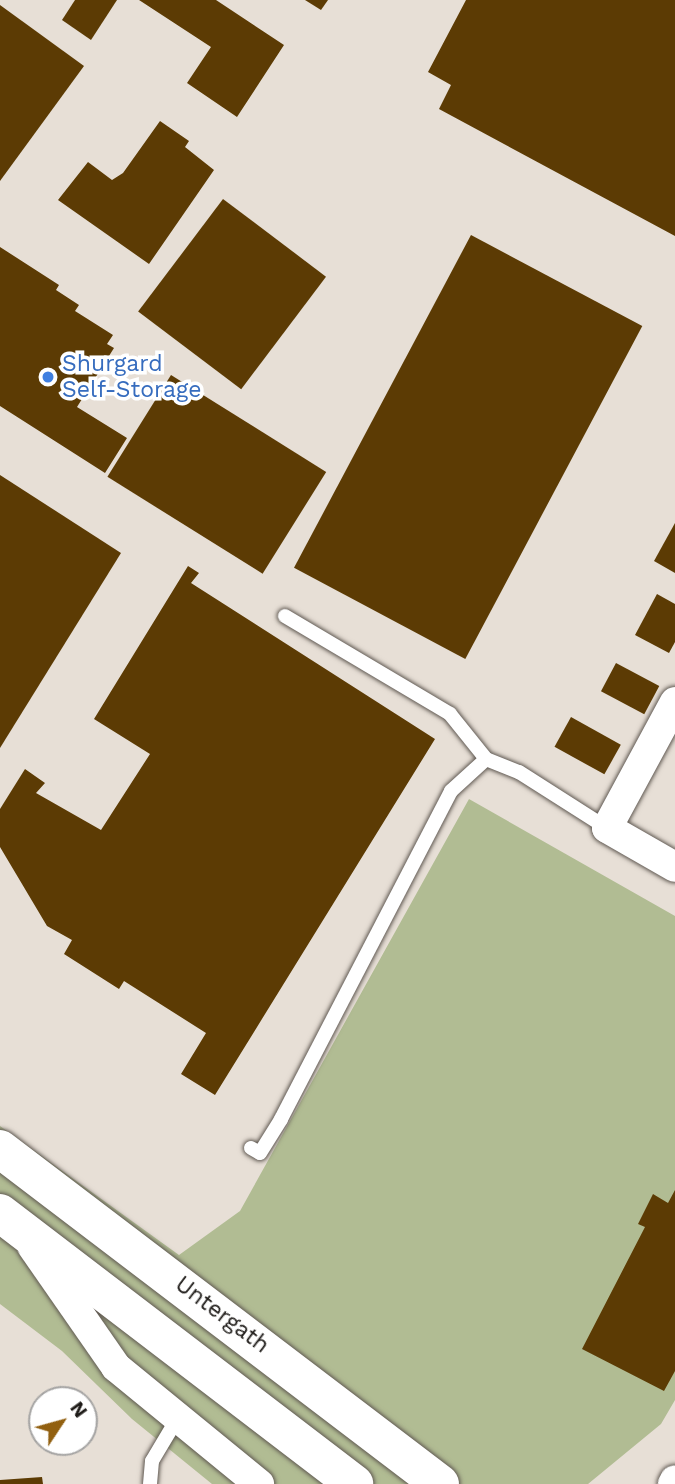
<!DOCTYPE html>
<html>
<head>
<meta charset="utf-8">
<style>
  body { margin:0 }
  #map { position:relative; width:675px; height:1484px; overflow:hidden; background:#e7dfd6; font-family:"Work Sans",sans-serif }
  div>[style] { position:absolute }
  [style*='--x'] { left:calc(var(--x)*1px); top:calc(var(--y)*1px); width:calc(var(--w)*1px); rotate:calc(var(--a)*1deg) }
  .green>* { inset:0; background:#b1bc93 }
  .building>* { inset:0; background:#5c3b04; transform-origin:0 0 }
  .roads { filter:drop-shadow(0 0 2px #605952) drop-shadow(0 0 2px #605952) }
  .service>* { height:14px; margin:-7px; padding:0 7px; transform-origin:7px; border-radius:7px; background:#fff }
  .minor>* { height:30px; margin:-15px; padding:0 15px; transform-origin:15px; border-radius:15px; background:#fff }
  .primary>* { height:38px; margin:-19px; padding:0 19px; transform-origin:19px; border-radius:19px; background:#fff }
  .dots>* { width:19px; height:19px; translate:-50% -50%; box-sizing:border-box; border:4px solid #fff; border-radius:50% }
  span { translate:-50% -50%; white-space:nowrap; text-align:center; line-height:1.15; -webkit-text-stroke:7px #fff; paint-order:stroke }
  .shop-label { font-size:23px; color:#366cbe }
  .left { translate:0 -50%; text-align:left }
  .street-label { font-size:23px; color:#1e1b18 }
  .north { position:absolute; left:28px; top:1386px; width:70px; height:70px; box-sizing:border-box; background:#fff; border:2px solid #a5a4a3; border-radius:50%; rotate:54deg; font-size:19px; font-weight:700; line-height:28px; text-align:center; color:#1e1b18 }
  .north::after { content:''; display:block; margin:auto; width:24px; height:32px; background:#926010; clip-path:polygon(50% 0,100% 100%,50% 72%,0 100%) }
</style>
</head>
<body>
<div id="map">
  <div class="green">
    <div style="clip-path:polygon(469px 799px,675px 916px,675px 1400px,661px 1424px,588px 1484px,212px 1484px,132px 1419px,62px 1351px,0 1304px,0 1126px,179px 1255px,240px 1211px)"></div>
  </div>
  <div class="building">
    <div style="clip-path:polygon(75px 0,117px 0,91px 40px,62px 20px)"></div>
    <div style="clip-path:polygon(139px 0,216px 0,284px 45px,237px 117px,187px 83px,211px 47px)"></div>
    <div style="clip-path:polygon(305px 0,328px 0,321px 10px)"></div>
    <div style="clip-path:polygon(466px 0,675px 0,675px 236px,439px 109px,451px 85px,428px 72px)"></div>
    <div style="clip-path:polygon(0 5px,84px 66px,0 181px)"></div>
    <div style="clip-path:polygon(160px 121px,189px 141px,185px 147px,214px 170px,149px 264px,58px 200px,88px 162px,112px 180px,123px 173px)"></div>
    <div style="left:223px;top:199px;width:129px;height:141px;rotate:37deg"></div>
    <div style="left:471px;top:235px;width:194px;height:377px;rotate:28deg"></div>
    <div style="clip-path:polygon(0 247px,59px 285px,56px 290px,79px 305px,75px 311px,113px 335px,107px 344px,114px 348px,77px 407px,127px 438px,105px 473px,0 406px)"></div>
    <div style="left:171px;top:375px;width:183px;height:120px;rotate:32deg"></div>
    <div style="clip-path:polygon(0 475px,121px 553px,0 748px)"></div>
    <div style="clip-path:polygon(675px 523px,675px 573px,654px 561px)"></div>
    <div style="clip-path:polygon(188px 566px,199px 573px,191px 583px,435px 739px,215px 1095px,181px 1074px,206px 1033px,124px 981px,119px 989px,64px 954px,72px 940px,47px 926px,0 847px,0 809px,25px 769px,45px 783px,36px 793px,101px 830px,150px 754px,94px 719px)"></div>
    <div style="clip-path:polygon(657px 594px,675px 604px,675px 642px,669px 653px,635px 635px)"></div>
    <div style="left:616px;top:663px;width:49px;height:32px;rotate:28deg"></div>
    <div style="left:571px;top:717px;width:57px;height:34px;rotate:29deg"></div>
    <div style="clip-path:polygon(675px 1190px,675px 1371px,664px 1391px,582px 1349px,645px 1227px,638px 1224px,653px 1194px,668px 1203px)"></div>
    <div style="clip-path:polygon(42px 1477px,43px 1484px,0 1484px,0 1480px)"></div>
  </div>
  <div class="roads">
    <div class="service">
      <div style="--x:285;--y:616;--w:192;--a:30.7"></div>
      <div style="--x:450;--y:714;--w:58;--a:51.3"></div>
      <div style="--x:251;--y:1148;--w:10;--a:29"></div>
      <div style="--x:260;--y:1153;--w:40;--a:-58"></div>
      <div style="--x:281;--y:1119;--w:369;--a:-62.6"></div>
      <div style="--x:451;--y:791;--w:47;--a:-42.4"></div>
      <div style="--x:486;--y:759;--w:35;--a:22"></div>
      <div style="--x:519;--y:772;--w:104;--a:32.5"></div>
      <div style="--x:150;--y:1484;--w:23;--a:-85"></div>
      <div style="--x:152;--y:1461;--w:49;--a:-59.2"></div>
    </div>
    <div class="minor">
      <div style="--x:675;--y:702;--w:143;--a:118.4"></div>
      <div style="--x:607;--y:828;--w:78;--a:29.8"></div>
      <div style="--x:32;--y:1246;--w:147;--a:55.2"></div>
      <div style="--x:116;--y:1367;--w:185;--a:39.3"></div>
      <div style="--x:673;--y:1484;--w:4;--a:-63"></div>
    </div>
    <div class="primary">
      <div style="--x:0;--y:1149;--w:553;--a:37.28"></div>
      <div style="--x:0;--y:1213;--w:446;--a:37.4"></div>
    </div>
  </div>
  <div class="dots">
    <div style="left:48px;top:377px;background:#3f7fe0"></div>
  </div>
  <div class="shop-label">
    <span class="left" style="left:62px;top:377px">Shurgard<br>Self-Storage</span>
  </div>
  <div class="street-label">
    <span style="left:222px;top:1315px;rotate:37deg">Untergath</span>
  </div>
  <div class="north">N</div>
</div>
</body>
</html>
